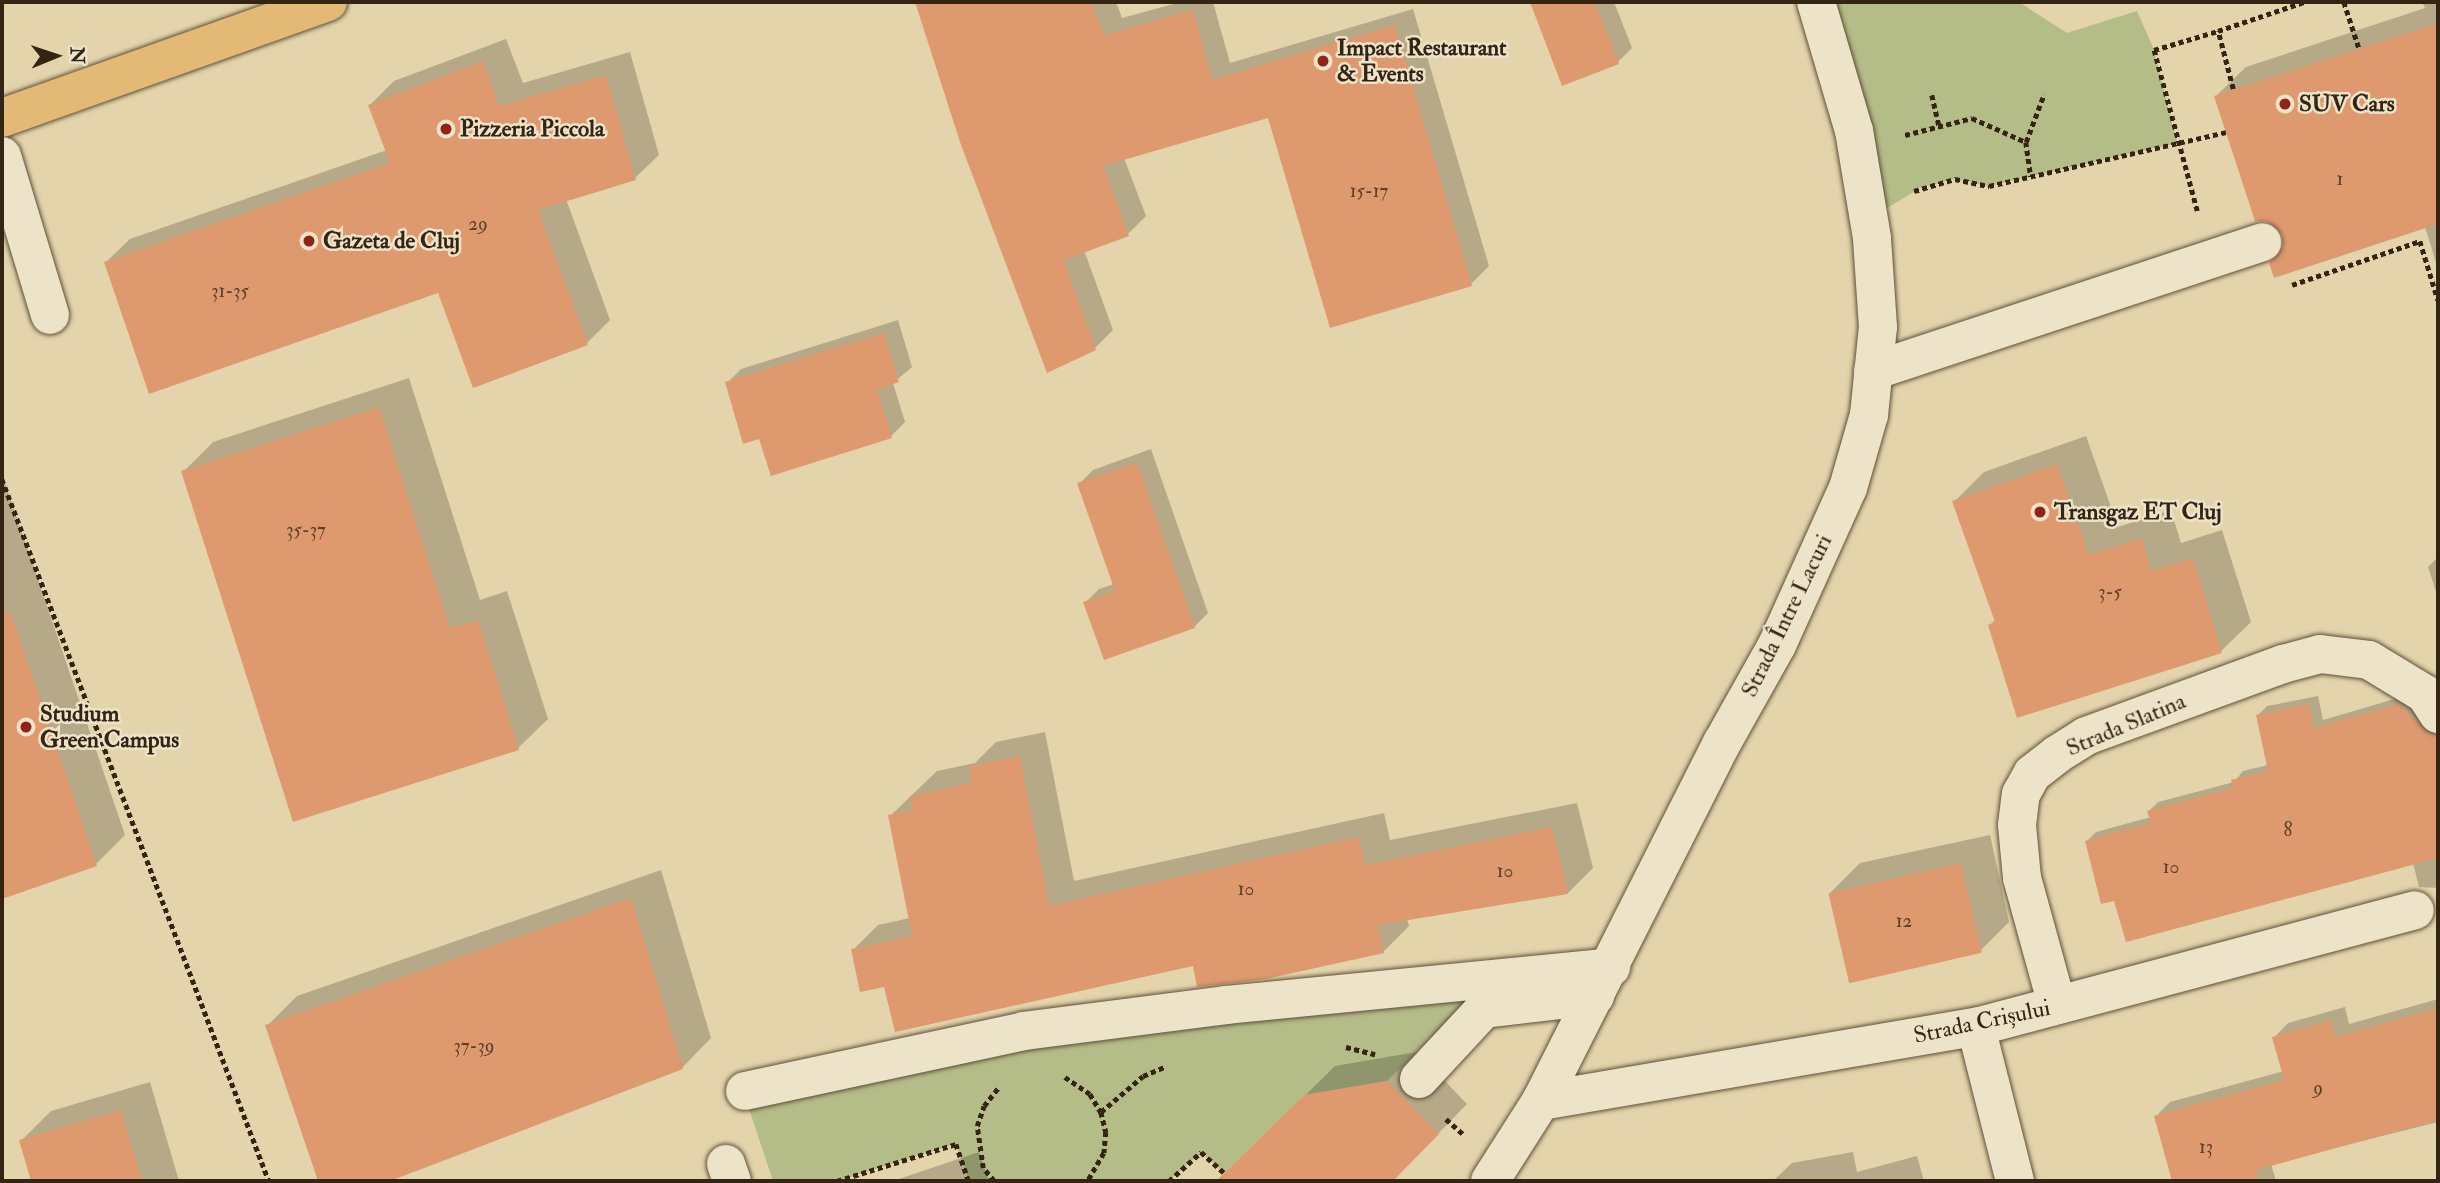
<!DOCTYPE html>
<html>
<head>
<meta charset="utf-8">
<style>
  body { margin:0 }
  #map { position:relative; width:2440px; height:1183px; overflow:hidden; background:#e3d4ab; font-family:"IM FELL Double Pica",serif }
  div>[style] { position:absolute }
  [style*='--x'] { left:calc(var(--x)*1px); top:calc(var(--y)*1px); width:calc(var(--w)*1px); rotate:calc(var(--a)*1deg) }
  .green>* { inset:0; background:#b4bc88 }
  .shadow>* { inset:0; background:#0003 }
  .building>* { inset:0; background:#de996f; transform-origin:0 0 }
  .path>* { height:4.5px; margin-top:-2.25px; transform-origin:0; background:repeating-linear-gradient(90deg,#342414 0 5px,transparent 0 8.5px) }
  .roads { filter:drop-shadow(0 0 2px #60503a) drop-shadow(0 0 2px #60503a) }
  .minor>* { height:38px; margin:-19px; padding:0 19px; transform-origin:19px; border-radius:19px; background:#ede3c8 }
  .major>* { height:38px; margin:-19px; padding:0 19px; transform-origin:19px; border-radius:19px; background:#e2ba76 }
  .dots>* { width:19px; height:19px; translate:-50% -50%; box-sizing:border-box; border:4px solid #ede3c8; border-radius:50% }
  span { translate:-50% -50%; white-space:nowrap; text-align:center; line-height:1.15; -webkit-text-stroke:5px #ede3c8; paint-order:stroke }
  .number-label { font-size:19px; color:#5e412b }
  .number-label span { -webkit-text-stroke-width:0 }
  .poi-label { font-size:23px; color:#342414; font-weight:700 }
  .left { translate:0 -50%; text-align:left }
  .street-label { font-size:23px; color:#342414 }
  .frame { position:absolute; inset:0; border:4px solid #342414; pointer-events:none }
  .north { position:absolute; left:21px; top:21px; width:70px; height:70px; -webkit-text-stroke:5px #ede3c8; paint-order:stroke; rotate:88deg; font-size:19px; font-weight:700; line-height:28px; text-align:center; color:#342414 }
  .north::after { content:''; display:block; margin:auto; width:24px; height:32px; background:#342414; clip-path:polygon(50% 0,100% 100%,50% 72%,0 100%) }
</style>
</head>
<body>
<div id="map">
  <div class="green">
    <div style="clip-path:polygon(1816px 2px,2019px 2px,2067px 33px,2137px 11px,2154px 50px,2177px 143px,1989px 186px,1954px 179px,1920px 188px,1869px 219px)"></div>
    <div style="clip-path:polygon(1474px 996px,1387px 1081px,1304px 1095px,1224px 1173px,1201px 1153px,1169px 1181px,969px 1181px,956px 1144px,837px 1181px,773px 1181px,749px 1109px,1031px 1045px)"></div>
  </div>
  <div class="shadow">
    <div style="clip-path:polygon(921px 2px,1116px 2px,1122px 18px,1181px 2px,1213px 2px,1230px 63px,1413px 9px,1489px 266px,1471px 284px,1269px 116px,1124px 158px,1146px 216px,1128px 234px,1084px 250px,1113px 330px,1095px 348px,918px 5px)"></div>
    <div style="clip-path:polygon(1532px 2px,1614px 2px,1632px 48px,1618px 62px,1563px 83px)"></div>
    <div style="clip-path:polygon(2422px 2px,2438px 2px,2438px 269px,2425px 227px,2285px 248px,2284px 234px,2216px 96px,2246px 67px,2425px 8px)"></div>
    <div style="clip-path:polygon(506px 39px,523px 83px,630px 52px,659px 155px,635px 178px,566px 199px,610px 320px,587px 343px,439px 291px,106px 262px,130px 239px,387px 150px,370px 105px,394px 81px)"></div>
    <div style="clip-path:polygon(898px 320px,912px 367px,893px 383px,905px 422px,891px 436px,760px 437px,727px 383px,741px 369px)"></div>
    <div style="clip-path:polygon(409px 378px,480px 600px,507px 591px,548px 719px,518px 748px,183px 472px,213px 442px)"></div>
    <div style="clip-path:polygon(2086px 436px,2118px 527px,2171px 510px,2181px 543px,2222px 530px,2251px 622px,2221px 651px,1990px 625px,1996px 619px,1954px 502px,1984px 472px)"></div>
    <div style="clip-path:polygon(1151px 449px,1208px 613px,1194px 627px,1085px 603px,1099px 589px,1114px 584px,1079px 484px,1093px 470px)"></div>
    <div style="clip-path:polygon(2px 474px,125px 835px,96px 864px,2px 897px)"></div>
    <div style="clip-path:polygon(2438px 557px,2438px 598px,2428px 567px)"></div>
    <div style="clip-path:polygon(2408px 695px,2432px 720px,2438px 744px,2438px 888px,2419px 887px,2413px 863px,2087px 841px,2096px 832px,2151px 817px,2149px 811px,2158px 802px,2234px 782px,2243px 771px,2268px 765px,2258px 715px,2267px 706px,2318px 696px,2323px 720px)"></div>
    <div style="clip-path:polygon(1045px 732px,1074px 881px,1384px 813px,1390px 840px,1577px 803px,1593px 868px,1568px 893px,1407px 919px,1409px 926px,1384px 951px,886px 985px,853px 950px,878px 925px,910px 918px,890px 816px,937px 771px,975px 763px,996px 742px)"></div>
    <div style="clip-path:polygon(1990px 835px,2009px 922px,1980px 951px,1830px 893px,1860px 863px)"></div>
    <div style="clip-path:polygon(661px 870px,711px 1038px,682px 1068px,385px 1181px,320px 1181px,267px 1026px,297px 996px)"></div>
    <div style="clip-path:polygon(2438px 999px,2438px 1122px,2271px 1164px,2276px 1181px,2173px 1181px,2156px 1116px,2170px 1102px,2284px 1071px,2274px 1038px,2288px 1023px,2345px 1007px,2349px 1024px)"></div>
    <div style="clip-path:polygon(1417px 1052px,1467px 1104px,1392px 1181px,1218px 1181px,1335px 1066px)"></div>
    <div style="clip-path:polygon(150px 1082px,179px 1181px,33px 1181px,21px 1141px,51px 1111px)"></div>
    <div style="clip-path:polygon(979px 1152px,989px 1181px,893px 1181px)"></div>
    <div style="clip-path:polygon(1853px 1152px,1857px 1172px,1917px 1156px,1924px 1181px,1773px 1181px,1792px 1163px)"></div>
  </div>
  <div class="building">
    <div style="clip-path:polygon(915px 2px,1092px 2px,1104px 35px,1193px 10px,1212px 80px,1395px 25px,1472px 286px,1330px 328px,1268px 118px,1103px 166px,1129px 236px,1064px 260px,1096px 350px,1047px 373px,960px 142px)"></div>
    <div style="clip-path:polygon(1530px 2px,1595px 2px,1619px 64px,1562px 86px)"></div>
    <div style="clip-path:polygon(2438px 23px,2438px 224px,2274px 278px,2269px 263px,2283px 247px,2282px 234px,2267px 221px,2255px 221px,2214px 96px)"></div>
    <div style="clip-path:polygon(483px 61px,499px 106px,606px 75px,636px 180px,538px 210px,588px 345px,473px 388px,438px 293px,149px 394px,104px 262px,390px 163px,368px 105px)"></div>
    <div style="clip-path:polygon(884px 333px,899px 382px,877px 390px,892px 438px,771px 476px,759px 439px,743px 444px,725px 382px)"></div>
    <div style="clip-path:polygon(379px 407px,450px 628px,478px 620px,519px 750px,293px 822px,181px 471px)"></div>
    <div style="clip-path:polygon(1137px 462px,1195px 628px,1104px 660px,1083px 602px,1115px 591px,1077px 483px)"></div>
    <div style="clip-path:polygon(2057px 464px,2089px 555px,2142px 538px,2151px 571px,2193px 558px,2222px 653px,2017px 718px,1988px 625px,1995px 622px,1952px 501px)"></div>
    <div style="clip-path:polygon(10px 611px,97px 866px,2px 899px,2px 612px)"></div>
    <div style="clip-path:polygon(2309px 704px,2314px 728px,2399px 704px,2428px 733px,2438px 736px,2438px 858px,2126px 942px,2114px 901px,2101px 904px,2085px 841px,2151px 823px,2147px 811px,2233px 788px,2231px 780px,2268px 771px,2256px 715px)"></div>
    <div style="clip-path:polygon(1020px 756px,1049px 906px,1359px 837px,1365px 865px,1552px 827px,1568px 894px,1378px 925px,1384px 953px,1266px 979px,1197px 987px,1193px 966px,895px 1032px,884px 987px,860px 992px,851px 949px,912px 936px,888px 815px,912px 810px,910px 796px,972px 783px,969px 767px)"></div>
    <div style="left:1961px;top:863px;width:92px;height:136px;rotate:77deg"></div>
    <div style="clip-path:polygon(631px 898px,683px 1069px,390px 1181px,318px 1181px,265px 1025px)"></div>
    <div style="clip-path:polygon(2438px 1008px,2438px 1120px,2256px 1170px,2258px 1181px,2172px 1181px,2154px 1116px,2284px 1080px,2272px 1037px,2331px 1020px,2336px 1037px)"></div>
    <div style="clip-path:polygon(1387px 1081px,1439px 1134px,1393px 1181px,1216px 1181px,1304px 1095px)"></div>
    <div style="clip-path:polygon(121px 1110px,142px 1181px,31px 1181px,19px 1140px)"></div>
  </div>
  <div class="path">
    <div style="--x:2344;--y:2;--w:48;--a:71.9"></div>
    <div style="--x:2233;--y:89;--w:60;--a:-104.5"></div>
    <div style="--x:2218;--y:31;--w:91;--a:-18.6"></div>
    <div style="--x:1932;--y:95;--w:32;--a:77"></div>
    <div style="--x:1905;--y:135;--w:69;--a:-14.2"></div>
    <div style="--x:1972;--y:118;--w:59;--a:24"></div>
    <div style="--x:2026;--y:142;--w:35;--a:82"></div>
    <div style="--x:2026;--y:142;--w:51;--a:-69.4"></div>
    <div style="--x:1914;--y:191;--w:43;--a:-16.3"></div>
    <div style="--x:1955;--y:179;--w:35;--a:12"></div>
    <div style="--x:1989;--y:186;--w:243;--a:-12.8"></div>
    <div style="--x:2197;--y:211;--w:167;--a:-105"></div>
    <div style="--x:2154;--y:50;--w:67;--a:-16.5"></div>
    <div style="--x:2292;--y:285;--w:135;--a:-19"></div>
    <div style="--x:2420;--y:241;--w:62;--a:73"></div>
    <div style="--x:2;--y:479;--w:751;--a:69.18"></div>
    <div style="--x:1346;--y:1047;--w:30;--a:14"></div>
    <div style="--x:1065;--y:1077;--w:30;--a:34"></div>
    <div style="--x:1090;--y:1094;--w:21;--a:59"></div>
    <div style="--x:1101;--y:1112;--w:21;--a:76"></div>
    <div style="--x:1106;--y:1132;--w:21;--a:95"></div>
    <div style="--x:1104;--y:1153;--w:32;--a:120"></div>
    <div style="--x:1101;--y:1112;--w:55;--a:-40.6"></div>
    <div style="--x:1143;--y:1076;--w:25;--a:-23"></div>
    <div style="--x:1446;--y:1119;--w:23;--a:41"></div>
    <div style="--x:837;--y:1181;--w:125;--a:-17.3"></div>
    <div style="--x:956;--y:1144;--w:39;--a:71"></div>
    <div style="--x:994;--y:1181;--w:17;--a:-130"></div>
    <div style="--x:983;--y:1168;--w:42;--a:-98.1"></div>
    <div style="--x:977;--y:1126;--w:21;--a:-71"></div>
    <div style="--x:984;--y:1106;--w:23;--a:-52"></div>
    <div style="--x:1169;--y:1181;--w:43;--a:-42.2"></div>
    <div style="--x:1201;--y:1152;--w:31;--a:42"></div>
  </div>
  <div class="roads">
    <div class="minor">
      <div style="--x:2;--y:156;--w:166;--a:73.2"></div>
      <div style="--x:1873;--y:371;--w:410;--a:-18.3"></div>
      <div style="--x:2057;--y:1005;--w:132;--a:-105.4"></div>
      <div style="--x:2022;--y:878;--w:53;--a:-95.4"></div>
      <div style="--x:2017;--y:825;--w:31;--a:-83"></div>
      <div style="--x:2021;--y:794;--w:23;--a:-61"></div>
      <div style="--x:2032;--y:774;--w:31;--a:-38"></div>
      <div style="--x:2056;--y:755;--w:36;--a:-32"></div>
      <div style="--x:2086;--y:736;--w:210;--a:-20.1"></div>
      <div style="--x:2283;--y:664;--w:38;--a:-15"></div>
      <div style="--x:2320;--y:654;--w:49;--a:7"></div>
      <div style="--x:2369;--y:660;--w:66;--a:31.3"></div>
      <div style="--x:2425;--y:694;--w:24;--a:57"></div>
      <div style="--x:1976;--y:1027;--w:159;--a:75.8"></div>
      <div style="--x:1419;--y:1079;--w:96;--a:-47.1"></div>
      <div style="--x:1484;--y:1009;--w:112;--a:-6.7"></div>
      <div style="--x:745;--y:1091;--w:285;--a:-12.1"></div>
      <div style="--x:1024;--y:1031;--w:204;--a:-7.3"></div>
      <div style="--x:1226;--y:1005;--w:387;--a:-5.6"></div>
      <div style="--x:1541;--y:1101;--w:441;--a:-9.7"></div>
      <div style="--x:1976;--y:1027;--w:454;--a:-14.9"></div>
      <div style="--x:726;--y:1164;--w:18;--a:71"></div>
      <div style="--x:1490;--y:1181;--w:95;--a:-57.5"></div>
      <div style="--x:1541;--y:1101;--w:401;--a:-63.2"></div>
      <div style="--x:1722;--y:743;--w:112;--a:-60.7"></div>
      <div style="--x:1777;--y:645;--w:172;--a:-65.7"></div>
      <div style="--x:1848;--y:488;--w:76;--a:-74"></div>
      <div style="--x:1869;--y:415;--w:88;--a:-84.2"></div>
      <div style="--x:1878;--y:327;--w:89;--a:-93.9"></div>
      <div style="--x:1872;--y:238;--w:109;--a:-99.5"></div>
      <div style="--x:1854;--y:131;--w:134;--a:-106.4"></div>
    </div>
    <div class="major">
      <div style="--x:2;--y:118;--w:346;--a:-19.6"></div>
    </div>
  </div>
  <div class="dots">
    <div style="left:1323px;top:61px;background:#8f2418"></div>
    <div style="left:2285px;top:104px;background:#8f2418"></div>
    <div style="left:446px;top:129px;background:#8f2418"></div>
    <div style="left:309px;top:241px;background:#8f2418"></div>
    <div style="left:2040px;top:512px;background:#8f2418"></div>
    <div style="left:26px;top:727px;background:#8f2418"></div>
  </div>
  <div class="number-label">
    <span style="left:2340px;top:180px">1</span>
    <span style="left:1369px;top:192px">15-17</span>
    <span style="left:478px;top:225px">29</span>
    <span style="left:230px;top:292px">31-35</span>
    <span style="left:306px;top:531px">35-37</span>
    <span style="left:2110px;top:593px">3-5</span>
    <span style="left:2288px;top:831px">8</span>
    <span style="left:2171px;top:868px">10</span>
    <span style="left:1505px;top:872px">10</span>
    <span style="left:1246px;top:890px">10</span>
    <span style="left:1904px;top:922px">12</span>
    <span style="left:474px;top:1047px">37-39</span>
    <span style="left:2318px;top:1089px">9</span>
    <span style="left:2206px;top:1148px">13</span>
  </div>
  <div class="poi-label">
    <span class="left" style="left:1337px;top:61px">Impact Restaurant<br>&amp; Events</span>
    <span class="left" style="left:2299px;top:104px">SUV Cars</span>
    <span class="left" style="left:460px;top:129px">Pizzeria Piccola</span>
    <span class="left" style="left:323px;top:241px">Gazeta de Cluj</span>
    <span class="left" style="left:2054px;top:512px">Transgaz ET Cluj</span>
    <span class="left" style="left:40px;top:727px">Studium<br>Green Campus</span>
  </div>
  <div class="street-label">
    <span style="left:1787px;top:616px;rotate:-64deg">Strada Între Lacuri</span>
    <span style="left:2126px;top:725px;rotate:-23deg">Strada Slatina</span>
    <span style="left:1982px;top:1022px;rotate:-12deg">Strada Crișului</span>
  </div>
  <div class="frame"></div>
  <div class="north">N</div>
</div>
</body>
</html>
